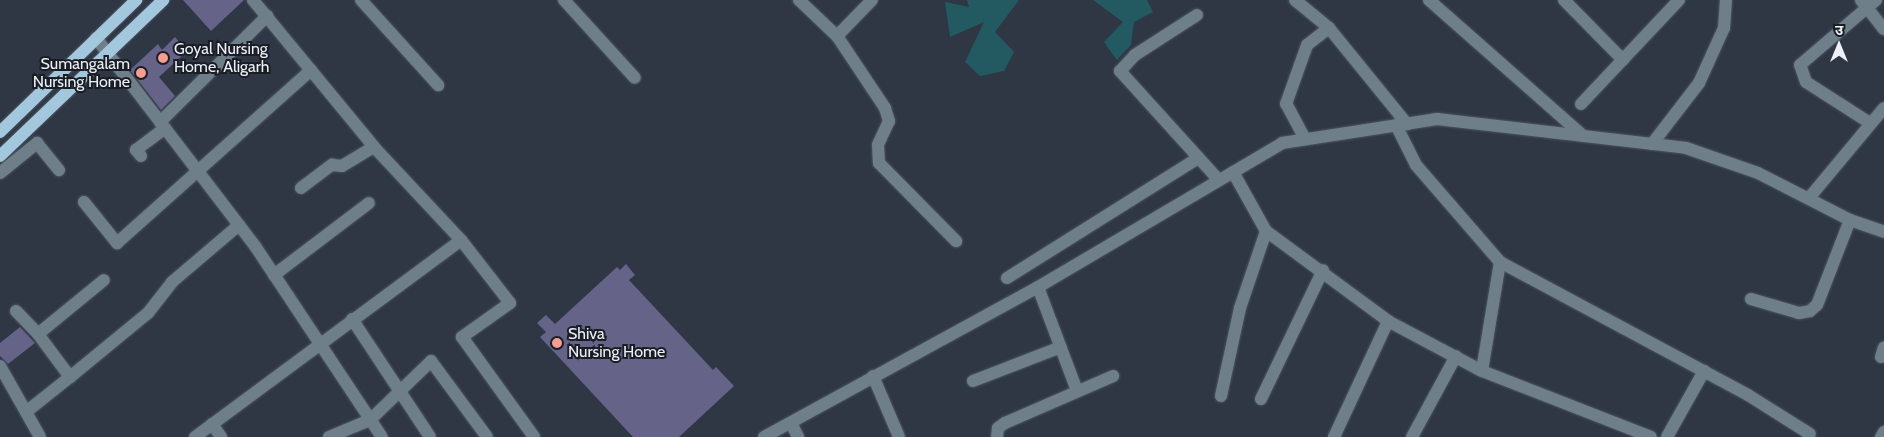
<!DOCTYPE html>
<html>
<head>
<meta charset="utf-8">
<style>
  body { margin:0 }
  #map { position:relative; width:1884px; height:437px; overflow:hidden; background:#2f3745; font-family:Cabin,"Noto Sans Devanagari",sans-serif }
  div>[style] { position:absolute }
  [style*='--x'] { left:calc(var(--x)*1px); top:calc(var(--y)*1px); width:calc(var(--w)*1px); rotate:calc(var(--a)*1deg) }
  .water>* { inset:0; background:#235a62 }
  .building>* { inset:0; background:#656388 }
  .roads { filter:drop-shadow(0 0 1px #4d5562) drop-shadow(0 0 1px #4d5562) }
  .minor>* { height:12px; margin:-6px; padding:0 6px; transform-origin:6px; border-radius:6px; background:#6e7f8a }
  .major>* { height:12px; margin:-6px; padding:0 6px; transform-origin:6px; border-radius:6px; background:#a3c8dd }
  .dots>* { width:14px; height:14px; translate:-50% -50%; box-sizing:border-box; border:2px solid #1a1e24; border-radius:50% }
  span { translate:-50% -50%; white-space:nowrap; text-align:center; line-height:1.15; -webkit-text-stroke:4px #1a1e24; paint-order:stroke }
  .poi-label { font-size:16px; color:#ebf0f9 }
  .left { translate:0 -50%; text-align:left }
  .right { translate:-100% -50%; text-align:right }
  .north { position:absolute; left:1814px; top:20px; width:50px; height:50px; -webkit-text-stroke:4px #1a1e24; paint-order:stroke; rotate:0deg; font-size:14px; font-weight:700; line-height:20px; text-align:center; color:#ebf0f9 }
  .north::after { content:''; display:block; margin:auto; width:18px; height:22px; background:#ebf0f9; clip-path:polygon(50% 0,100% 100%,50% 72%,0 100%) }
</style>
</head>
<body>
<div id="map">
  <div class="water">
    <div style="clip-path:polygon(967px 0,1019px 0,995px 32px,1014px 52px,1004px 71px,980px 76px,965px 62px,984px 22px,950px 37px,945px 2px,969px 7px)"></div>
    <div style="clip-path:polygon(1093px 0,1147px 0,1153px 12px,1134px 22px,1131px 45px,1117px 60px,1104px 42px,1123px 22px)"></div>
  </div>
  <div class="building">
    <div style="clip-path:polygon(183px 0,244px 0,211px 31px)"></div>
    <div style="clip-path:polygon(175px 37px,187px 51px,159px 77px,175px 96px,161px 110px,130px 70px,158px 44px,162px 50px)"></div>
    <div style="clip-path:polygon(626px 264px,635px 275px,629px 280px,713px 370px,716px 367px,734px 386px,679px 437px,633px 437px,540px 337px,546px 332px,537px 323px,546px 315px,555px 324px,617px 267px,620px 270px)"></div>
    <div style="clip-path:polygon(20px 327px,35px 343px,8px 364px,0 356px,0 343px)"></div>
  </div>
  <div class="roads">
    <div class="minor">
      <div style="--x:253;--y:0;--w:190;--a:50.5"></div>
      <div style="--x:374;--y:147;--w:127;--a:46.9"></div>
      <div style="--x:461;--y:240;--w:80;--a:52.1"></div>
      <div style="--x:510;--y:303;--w:59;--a:144.7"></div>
      <div style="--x:462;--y:337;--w:123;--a:54.2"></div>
      <div style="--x:361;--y:0;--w:115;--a:47.8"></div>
      <div style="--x:564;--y:0;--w:105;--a:47.7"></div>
      <div style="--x:799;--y:0;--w:52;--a:43.5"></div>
      <div style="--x:837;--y:36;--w:50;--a:-45.8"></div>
      <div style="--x:1295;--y:0;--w:44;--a:39.5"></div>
      <div style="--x:1329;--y:28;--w:124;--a:50.9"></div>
      <div style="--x:1429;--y:0;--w:205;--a:41.4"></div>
      <div style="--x:1564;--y:0;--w:84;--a:45.5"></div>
      <div style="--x:1861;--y:0;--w:37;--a:52"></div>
      <div style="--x:1197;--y:15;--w:74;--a:147.2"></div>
      <div style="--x:1135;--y:55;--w:22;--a:133"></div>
      <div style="--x:1120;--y:71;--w:146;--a:47.8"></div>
      <div style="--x:837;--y:36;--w:87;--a:56.3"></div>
      <div style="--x:885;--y:108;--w:14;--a:73"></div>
      <div style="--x:889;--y:121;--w:26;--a:115"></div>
      <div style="--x:878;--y:145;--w:18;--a:87"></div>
      <div style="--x:879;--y:163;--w:110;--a:45.4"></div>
      <div style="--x:96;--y:38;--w:262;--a:52.6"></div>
      <div style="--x:255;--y:246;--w:229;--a:56.4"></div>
      <div style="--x:1581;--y:104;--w:143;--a:-46.7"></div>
      <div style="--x:160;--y:122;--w:151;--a:-44.7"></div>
      <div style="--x:1870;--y:123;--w:76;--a:-147.4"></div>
      <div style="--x:1806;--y:82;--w:18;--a:-109"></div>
      <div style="--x:1800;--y:65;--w:100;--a:-40.5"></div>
      <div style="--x:1396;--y:125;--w:45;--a:63.4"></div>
      <div style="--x:1416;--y:165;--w:128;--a:49.1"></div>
      <div style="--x:1500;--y:262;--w:110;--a:99.4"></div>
      <div style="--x:1305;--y:139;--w:40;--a:-118"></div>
      <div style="--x:1286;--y:104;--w:63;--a:-70.4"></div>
      <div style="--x:1307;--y:45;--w:28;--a:-38"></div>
      <div style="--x:1652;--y:144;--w:77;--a:-52.4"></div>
      <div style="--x:1699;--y:83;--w:60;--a:-65.6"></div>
      <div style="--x:1724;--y:28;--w:28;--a:-86"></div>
      <div style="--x:141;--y:156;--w:8;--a:-130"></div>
      <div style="--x:136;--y:150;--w:36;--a:-37"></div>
      <div style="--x:1233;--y:172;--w:68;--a:60.8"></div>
      <div style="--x:1266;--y:231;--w:152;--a:36.4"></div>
      <div style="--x:1388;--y:321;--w:106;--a:28"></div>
      <div style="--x:1482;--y:371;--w:181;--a:21.3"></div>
      <div style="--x:0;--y:173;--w:48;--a:-39"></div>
      <div style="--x:37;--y:143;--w:35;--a:51"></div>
      <div style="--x:301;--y:188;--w:39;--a:-37"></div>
      <div style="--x:332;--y:165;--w:10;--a:6"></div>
      <div style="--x:342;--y:166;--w:37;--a:-31"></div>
      <div style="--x:1809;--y:198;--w:117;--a:-50.2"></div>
      <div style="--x:84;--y:202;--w:53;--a:51.2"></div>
      <div style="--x:117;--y:243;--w:260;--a:-41.7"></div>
      <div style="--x:1500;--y:262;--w:281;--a:28.2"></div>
      <div style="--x:1748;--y:395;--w:73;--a:32.2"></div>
      <div style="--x:274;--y:275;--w:119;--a:-37.2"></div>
      <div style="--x:1007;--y:278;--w:226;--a:-32.1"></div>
      <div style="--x:1038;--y:287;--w:111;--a:69.4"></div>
      <div style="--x:1751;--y:299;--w:50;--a:16.3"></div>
      <div style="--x:1799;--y:313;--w:11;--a:-10"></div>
      <div style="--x:1810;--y:311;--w:9;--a:-41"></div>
      <div style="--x:1817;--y:305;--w:91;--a:-68.8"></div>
      <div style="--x:16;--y:311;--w:32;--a:46"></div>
      <div style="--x:38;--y:334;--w:85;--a:-39.3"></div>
      <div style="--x:352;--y:319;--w:141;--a:56.5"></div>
      <div style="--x:38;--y:334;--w:54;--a:53.3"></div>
      <div style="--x:70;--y:377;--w:101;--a:-39.4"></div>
      <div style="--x:148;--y:313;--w:39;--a:-52"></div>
      <div style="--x:172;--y:282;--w:88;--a:-40.4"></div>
      <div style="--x:1881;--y:357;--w:10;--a:-73"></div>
      <div style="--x:0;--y:366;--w:81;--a:60.6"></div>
      <div style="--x:873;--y:376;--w:66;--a:66.9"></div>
      <div style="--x:973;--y:381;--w:94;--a:-21.1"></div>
      <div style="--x:1221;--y:396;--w:90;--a:-77.8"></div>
      <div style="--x:1240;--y:308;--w:81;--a:-71.3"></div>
      <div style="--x:1261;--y:399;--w:143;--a:-64.3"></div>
      <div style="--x:26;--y:412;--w:56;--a:-38.5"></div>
      <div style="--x:791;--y:423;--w:16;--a:63"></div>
      <div style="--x:212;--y:424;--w:16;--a:55"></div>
      <div style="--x:195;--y:437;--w:331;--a:-36.5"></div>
      <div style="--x:329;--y:437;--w:44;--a:-22.5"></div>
      <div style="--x:370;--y:420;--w:85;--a:-44"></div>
      <div style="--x:431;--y:361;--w:94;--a:53.6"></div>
      <div style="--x:764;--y:437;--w:312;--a:-28.7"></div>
      <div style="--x:1038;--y:287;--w:283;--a:-30.5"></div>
      <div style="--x:1282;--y:143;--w:157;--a:-8.8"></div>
      <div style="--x:1437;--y:119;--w:251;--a:6.6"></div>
      <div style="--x:1686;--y:148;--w:76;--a:19.1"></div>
      <div style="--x:1758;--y:173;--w:103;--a:27.1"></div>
      <div style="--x:1850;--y:220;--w:36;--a:19"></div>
      <div style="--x:997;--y:437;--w:9;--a:-84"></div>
      <div style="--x:998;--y:428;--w:9;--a:-36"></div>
      <div style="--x:1005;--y:423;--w:118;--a:-23.5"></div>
      <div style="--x:1334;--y:437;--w:128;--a:-65"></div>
      <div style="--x:1412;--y:437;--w:92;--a:-61.5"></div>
      <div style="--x:1667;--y:437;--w:76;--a:-60.7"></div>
      <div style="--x:1881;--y:437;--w:6;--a:-59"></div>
    </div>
    <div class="major">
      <div style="--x:0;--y:132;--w:190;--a:-44.1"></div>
      <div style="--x:0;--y:156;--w:226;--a:-43.7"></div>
    </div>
  </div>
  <div class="dots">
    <div style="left:163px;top:58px;background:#f59d90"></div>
    <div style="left:141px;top:73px;background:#f59d90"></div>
    <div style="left:557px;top:343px;background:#f59d90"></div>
  </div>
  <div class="poi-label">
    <span class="left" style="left:174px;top:58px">Goyal Nursing<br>Home, Aligarh</span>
    <span class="right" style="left:130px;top:73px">Sumangalam<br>Nursing Home</span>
    <span class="left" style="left:568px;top:343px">Shiva<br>Nursing Home</span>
  </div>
  <div class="north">उ</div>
</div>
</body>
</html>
